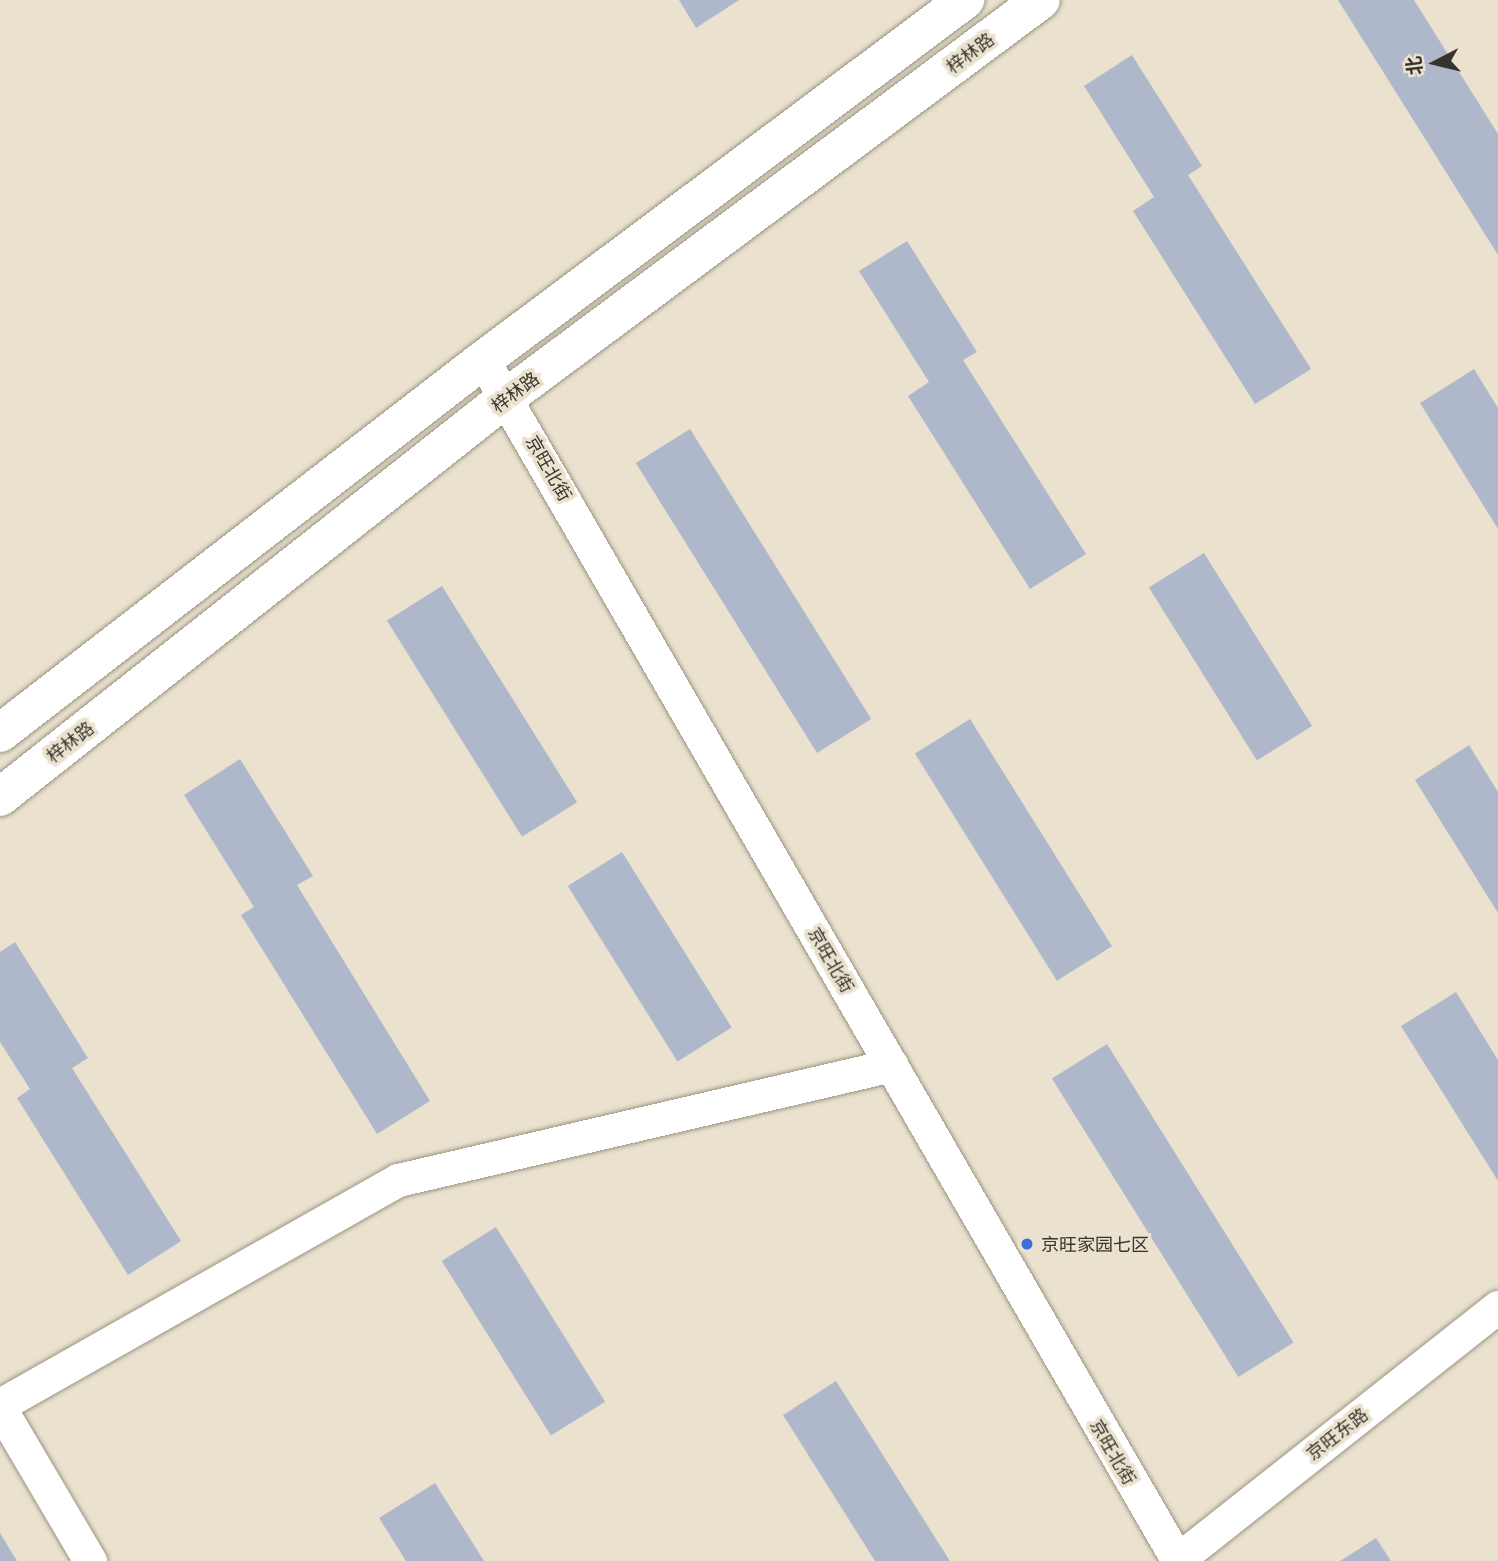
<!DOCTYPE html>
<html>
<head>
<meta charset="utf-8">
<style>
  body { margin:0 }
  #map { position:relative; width:1498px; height:1561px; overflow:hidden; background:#eae2cf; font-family:Barlow,"Noto Sans SC",sans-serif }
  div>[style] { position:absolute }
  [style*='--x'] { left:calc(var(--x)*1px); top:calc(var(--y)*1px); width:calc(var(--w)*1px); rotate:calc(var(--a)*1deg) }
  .building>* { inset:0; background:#afb8ca; transform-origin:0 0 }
  .roads { filter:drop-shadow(0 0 2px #9b9482) drop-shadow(0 0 2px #9b9482) }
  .minor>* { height:33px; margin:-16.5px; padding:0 16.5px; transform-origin:16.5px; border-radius:16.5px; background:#fff }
  .major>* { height:38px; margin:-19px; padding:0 19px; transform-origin:19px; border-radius:19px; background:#fff }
  .dots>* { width:19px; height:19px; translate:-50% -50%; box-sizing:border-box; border:4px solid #eae2cf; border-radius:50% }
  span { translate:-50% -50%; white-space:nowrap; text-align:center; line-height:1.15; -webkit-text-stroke:7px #eae2cf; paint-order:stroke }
  .street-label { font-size:18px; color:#37342d }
  .poi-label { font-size:18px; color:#37342d }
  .left { translate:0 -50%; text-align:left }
  .north { position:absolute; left:1400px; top:28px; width:70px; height:70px; -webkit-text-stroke:5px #eae2cf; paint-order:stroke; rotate:263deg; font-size:19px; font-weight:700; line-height:28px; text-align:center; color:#37342d }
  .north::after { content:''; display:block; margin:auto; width:24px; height:32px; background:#37342d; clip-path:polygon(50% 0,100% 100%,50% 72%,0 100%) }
</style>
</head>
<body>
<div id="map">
  <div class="building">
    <div style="clip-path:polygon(679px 0,739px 0,696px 28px)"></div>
    <div style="clip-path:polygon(1338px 0,1414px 0,1498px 134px,1498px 255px)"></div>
    <div style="clip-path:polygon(1132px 55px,1202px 166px,1188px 175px,1311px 369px,1255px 404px,1133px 211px,1154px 197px,1084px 86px)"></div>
    <div style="clip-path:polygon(907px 241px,977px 352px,963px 360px,1086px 554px,1030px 589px,908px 396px,929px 382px,859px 271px)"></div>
    <div style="clip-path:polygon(1474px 369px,1498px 408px,1498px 529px,1420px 403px)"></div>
    <div style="left:690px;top:429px;width:342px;height:64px;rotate:58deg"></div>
    <div style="left:1204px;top:553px;width:204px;height:65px;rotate:58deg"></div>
    <div style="left:442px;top:586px;width:255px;height:65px;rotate:58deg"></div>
    <div style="left:970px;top:719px;width:268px;height:65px;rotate:58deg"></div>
    <div style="clip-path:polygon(1469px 745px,1498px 792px,1498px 913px,1415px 780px)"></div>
    <div style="clip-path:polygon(240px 759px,313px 876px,297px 885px,430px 1101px,377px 1134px,241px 915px,254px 907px,184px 795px)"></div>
    <div style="left:622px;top:852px;width:207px;height:64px;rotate:58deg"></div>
    <div style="clip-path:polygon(15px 942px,88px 1058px,72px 1068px,181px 1241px,128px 1275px,17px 1098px,30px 1089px,0 1042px,0 952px)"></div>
    <div style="clip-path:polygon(1456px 992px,1498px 1060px,1498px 1181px,1401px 1026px)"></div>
    <div style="left:1107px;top:1044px;width:352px;height:65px;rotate:58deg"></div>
    <div style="left:496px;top:1227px;width:206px;height:64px;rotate:58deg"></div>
    <div style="clip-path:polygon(836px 1381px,950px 1561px,875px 1561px,783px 1415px)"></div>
    <div style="clip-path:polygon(435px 1483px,484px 1561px,406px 1561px,379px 1518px)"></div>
    <div style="clip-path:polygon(0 1533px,17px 1561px,0 1561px)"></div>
    <div style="clip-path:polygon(1376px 1538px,1391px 1561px,1340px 1561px)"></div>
  </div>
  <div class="roads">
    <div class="minor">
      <div style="--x:483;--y:360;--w:1388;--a:59.94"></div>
      <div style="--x:0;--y:1405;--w:457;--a:-29.5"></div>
      <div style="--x:398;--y:1180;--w:507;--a:-13.1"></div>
      <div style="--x:0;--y:1408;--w:178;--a:59.5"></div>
      <div style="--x:1176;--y:1561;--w:410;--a:-38.3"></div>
    </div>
    <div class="major">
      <div style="--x:0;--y:733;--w:610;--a:-37.68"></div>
      <div style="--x:483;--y:360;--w:602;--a:-36.76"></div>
      <div style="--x:0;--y:797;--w:646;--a:-38.27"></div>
      <div style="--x:507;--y:397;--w:665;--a:-36.63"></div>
    </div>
  </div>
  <div class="dots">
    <div style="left:1027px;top:1244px;background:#3e6cdd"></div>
  </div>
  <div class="street-label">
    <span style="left:970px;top:53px;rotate:-37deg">梓林路</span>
    <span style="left:515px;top:392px;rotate:-37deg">梓林路</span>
    <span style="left:549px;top:468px;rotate:60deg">京旺北街</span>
    <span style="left:70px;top:742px;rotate:-38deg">梓林路</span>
    <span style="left:831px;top:960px;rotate:60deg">京旺北街</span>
    <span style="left:1337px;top:1434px;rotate:-38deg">京旺东路</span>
    <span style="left:1113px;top:1452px;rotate:60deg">京旺北街</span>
  </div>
  <div class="poi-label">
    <span class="left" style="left:1041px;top:1244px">京旺家园七区</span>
  </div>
  <div class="north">北</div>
</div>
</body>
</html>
